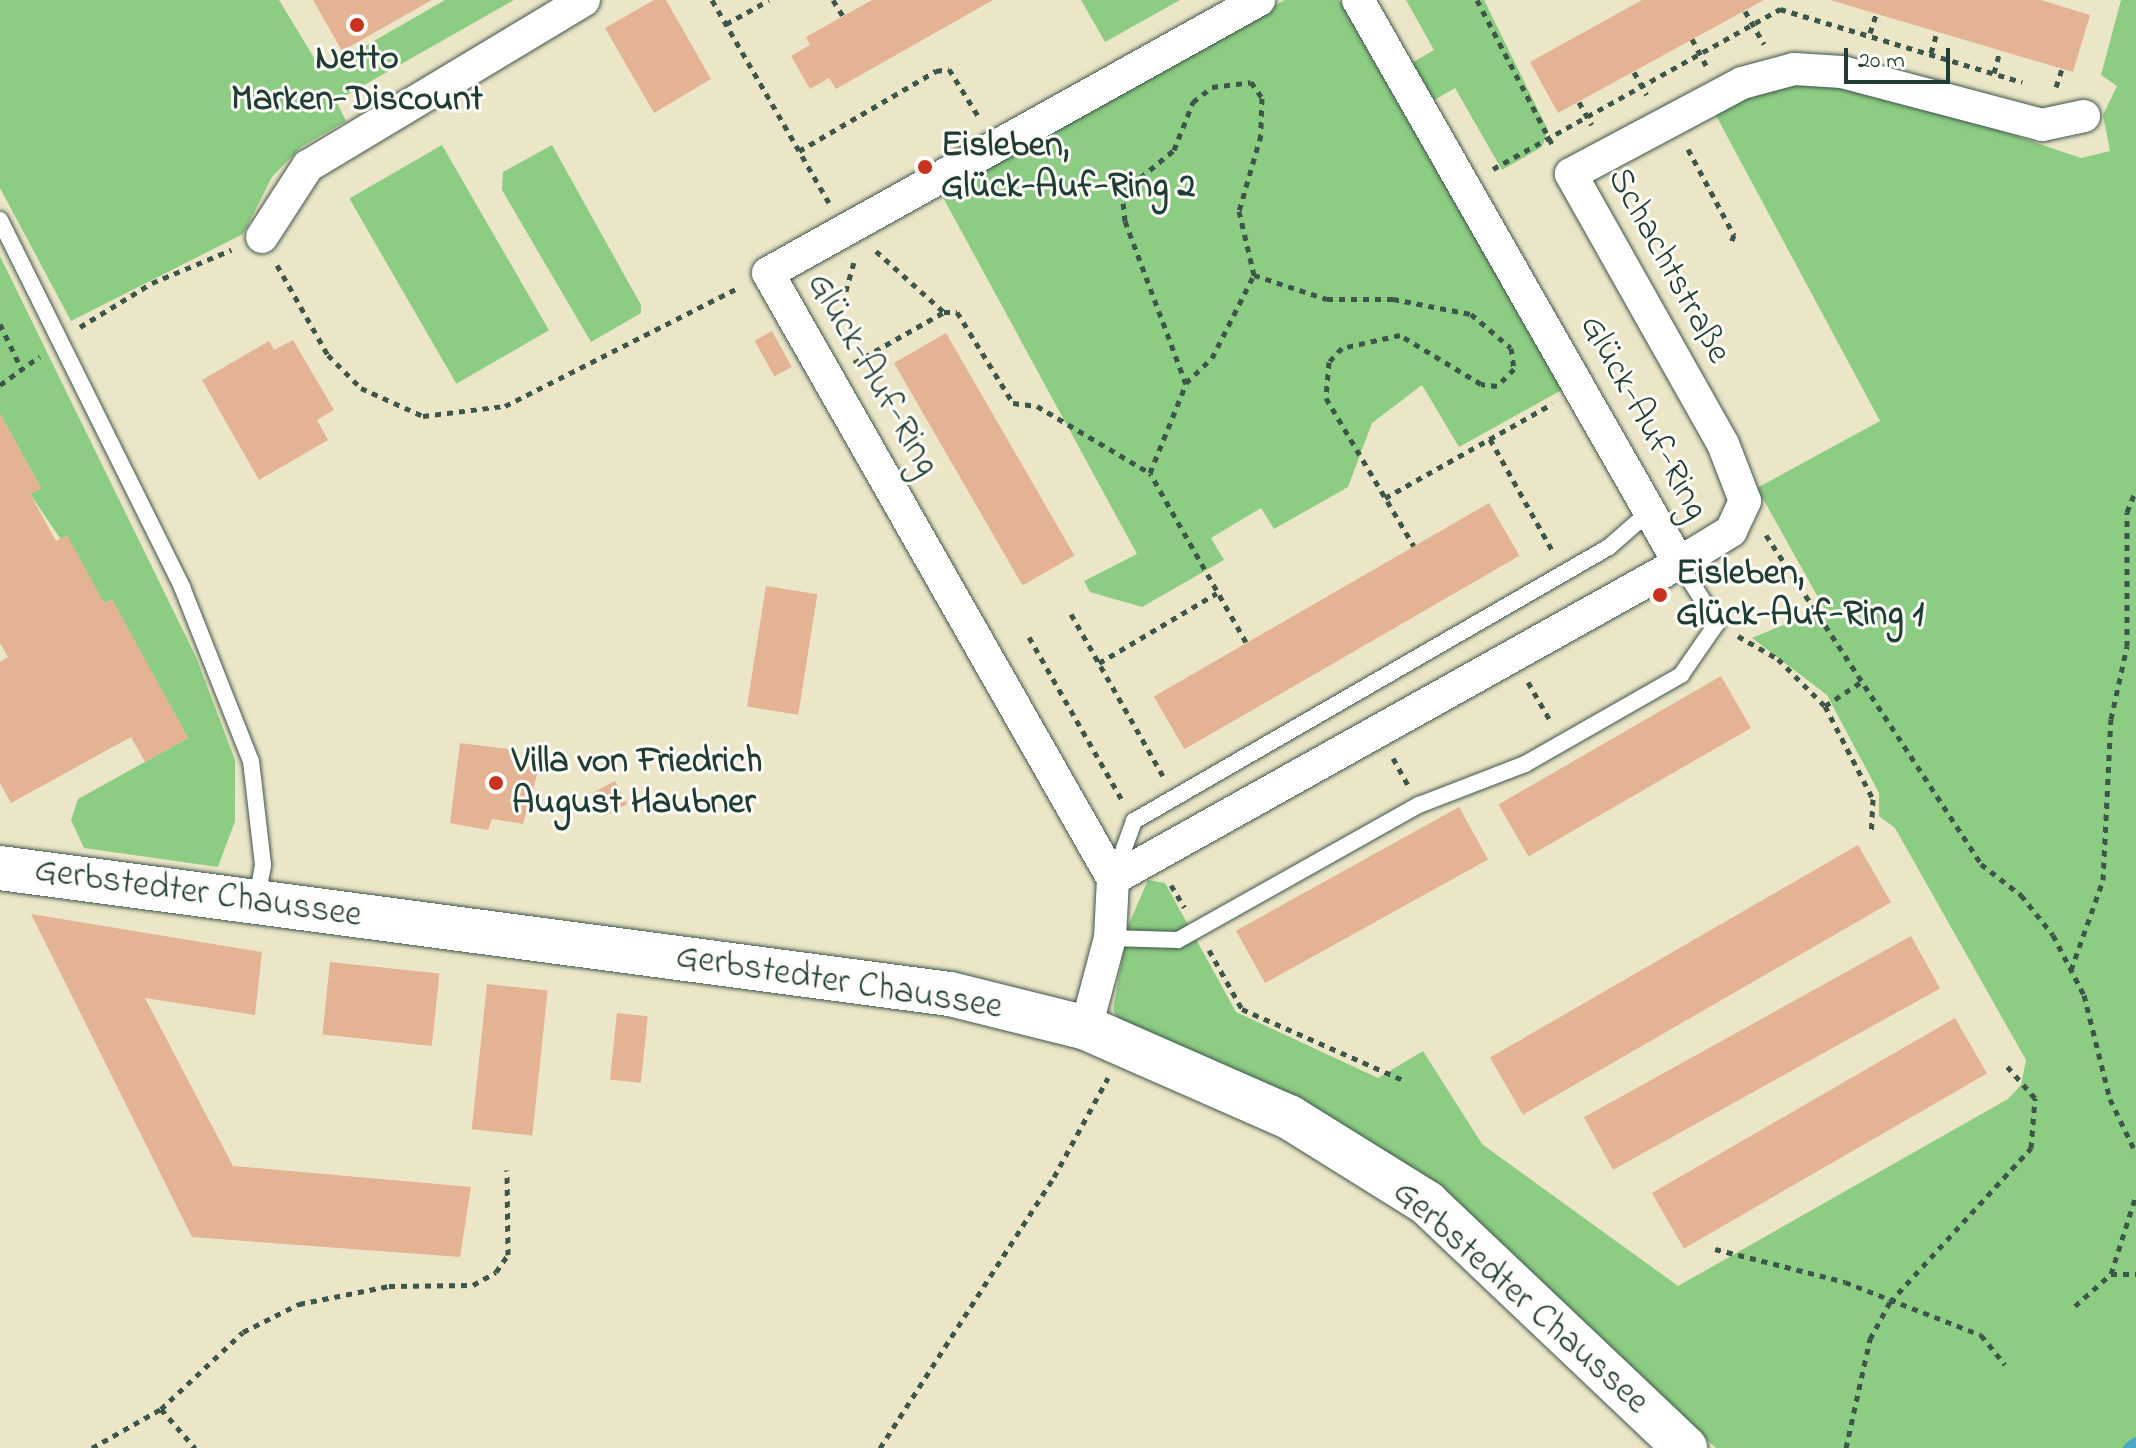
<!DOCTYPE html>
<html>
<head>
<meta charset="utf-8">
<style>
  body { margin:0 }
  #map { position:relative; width:2136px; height:1448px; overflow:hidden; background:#ece6c8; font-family:"Indie Flower",sans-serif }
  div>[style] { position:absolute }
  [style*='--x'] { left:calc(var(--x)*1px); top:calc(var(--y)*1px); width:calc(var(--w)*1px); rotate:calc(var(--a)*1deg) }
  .green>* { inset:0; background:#8dcc83; transform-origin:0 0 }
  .stream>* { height:11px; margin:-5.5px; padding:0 5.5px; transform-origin:5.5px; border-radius:5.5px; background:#4aa7c8 }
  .building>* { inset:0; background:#e4b394; transform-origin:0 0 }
  .path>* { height:5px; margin-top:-2.5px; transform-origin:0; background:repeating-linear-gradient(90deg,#3e564a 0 6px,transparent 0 12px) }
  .roads { filter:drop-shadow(0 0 2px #3e564a) drop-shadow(0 0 2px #3e564a) }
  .service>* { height:16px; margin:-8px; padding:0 8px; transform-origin:8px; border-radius:8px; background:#fff }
  .minor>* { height:32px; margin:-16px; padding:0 16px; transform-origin:16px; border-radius:16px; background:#fff }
  .secondary>* { height:44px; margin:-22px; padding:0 22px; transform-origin:22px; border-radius:22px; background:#fff }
  .dots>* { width:22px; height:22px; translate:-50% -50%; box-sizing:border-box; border:4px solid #fdfcf7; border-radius:50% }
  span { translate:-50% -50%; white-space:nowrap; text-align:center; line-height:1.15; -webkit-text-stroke:6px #fdfcf7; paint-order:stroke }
  .poi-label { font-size:36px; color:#1f3d34; font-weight:700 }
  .left { translate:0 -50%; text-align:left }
  .street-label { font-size:36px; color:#1f3d34 }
  .scale { position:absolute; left:1844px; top:48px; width:106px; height:36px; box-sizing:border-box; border:4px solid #1f3d34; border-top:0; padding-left:10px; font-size:24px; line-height:28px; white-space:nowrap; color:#1f3d34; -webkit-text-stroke:6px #fdfcf7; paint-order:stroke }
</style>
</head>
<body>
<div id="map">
  <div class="green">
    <div style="clip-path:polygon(0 0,279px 0,322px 71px,445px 0,514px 0,336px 101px,346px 121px,301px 147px,272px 177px,243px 234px,71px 321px,0 188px)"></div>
    <div style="clip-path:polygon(1081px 0,1180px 0,1105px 42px)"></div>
    <div style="clip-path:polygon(1285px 0,1338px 0,1359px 18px,1567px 387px,1459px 447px,1422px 385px,1372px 423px,1348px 487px,1274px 529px,1261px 508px,1211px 538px,1224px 560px,1142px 607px,1090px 592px,1084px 581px,1137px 554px,940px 192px)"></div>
    <div style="clip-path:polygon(1406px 0,1484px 0,1548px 130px,1542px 147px,1502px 170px,1455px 88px,1431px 102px,1408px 65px,1434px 50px)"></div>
    <div style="clip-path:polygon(2121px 0,2136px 0,2136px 1448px,1716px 1448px,1533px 1279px,1125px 1028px,1113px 1010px,1128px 926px,1148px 880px,1165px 883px,1236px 1012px,1378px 1078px,1423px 1051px,1482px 1144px,1678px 1286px,2008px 1099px,2021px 1085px,2026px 1060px,1895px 828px,1879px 816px,1879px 793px,1827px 695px,1752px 638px,1824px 608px,1757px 488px,1880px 421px,1713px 110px,1771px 87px,1817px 80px,1877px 89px,2081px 158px,2110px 151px,2103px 115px,2117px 86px,2101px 75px)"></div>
    <div style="left:442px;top:145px;width:214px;height:107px;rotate:60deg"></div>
    <div style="clip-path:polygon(552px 145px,641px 305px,641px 313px,591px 342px,502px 190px,503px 172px)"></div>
    <div style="clip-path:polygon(0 256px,196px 657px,235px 760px,235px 821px,218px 867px,84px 848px,71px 820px,78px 799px,188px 738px,112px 600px,104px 603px,30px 494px,41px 488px,0 414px)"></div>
  </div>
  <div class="stream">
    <div style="--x:2128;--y:1448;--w:10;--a:-37"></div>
  </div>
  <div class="building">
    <div style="clip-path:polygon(313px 0,432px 0,342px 51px)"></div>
    <div style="clip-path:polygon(654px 0,666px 0,711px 79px,654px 113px,605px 28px)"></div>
    <div style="clip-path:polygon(872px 0,993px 0,836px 89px,829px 78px,810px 89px,791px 56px,810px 45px,806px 37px)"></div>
    <div style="clip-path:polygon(1642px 0,1764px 0,1558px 113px,1530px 62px)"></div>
    <div style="clip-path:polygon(1830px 0,2041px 0,2090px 15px,2073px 72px)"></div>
    <div style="left:772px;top:331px;width:41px;height:20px;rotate:61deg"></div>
    <div style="left:946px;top:333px;width:257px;height:60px;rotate:60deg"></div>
    <div style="clip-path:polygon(293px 340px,334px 410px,317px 420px,328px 440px,259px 480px,202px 380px,269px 341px,274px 350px)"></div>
    <div style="clip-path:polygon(0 414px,41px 488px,30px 494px,56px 541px,67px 535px,104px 603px,112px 599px,188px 738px,145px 762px,131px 737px,11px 803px,0 783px,0 662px,8px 657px,0 643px)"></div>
    <div style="left:1489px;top:503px;width:61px;height:387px;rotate:60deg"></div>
    <div style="left:766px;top:586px;width:52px;height:122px;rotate:9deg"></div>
    <div style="left:1721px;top:676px;width:60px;height:257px;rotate:60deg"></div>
    <div style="clip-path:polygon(460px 743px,515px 750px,513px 764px,539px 768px,523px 824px,492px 819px,488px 830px,450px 823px)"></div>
    <div style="left:615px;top:781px;width:26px;height:26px;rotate:62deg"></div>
    <div style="left:1459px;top:807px;width:60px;height:255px;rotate:61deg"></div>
    <div style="left:1858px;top:845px;width:66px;height:425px;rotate:60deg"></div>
    <div style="clip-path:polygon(31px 914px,262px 952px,255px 1015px,145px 998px,233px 1166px,471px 1187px,460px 1257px,192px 1237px)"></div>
    <div style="left:1911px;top:936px;width:60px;height:374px;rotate:61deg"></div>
    <div style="left:330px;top:962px;width:110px;height:73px;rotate:6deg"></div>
    <div style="left:487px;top:984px;width:61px;height:146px;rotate:6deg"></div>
    <div style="left:617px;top:1013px;width:31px;height:67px;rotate:6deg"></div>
    <div style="left:1955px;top:1018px;width:64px;height:350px;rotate:60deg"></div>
  </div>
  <div class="path">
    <div style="--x:712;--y:0;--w:234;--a:60"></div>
    <div style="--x:833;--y:0;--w:19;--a:58"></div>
    <div style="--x:1477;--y:0;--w:165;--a:62.5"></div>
    <div style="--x:1745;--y:11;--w:38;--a:60"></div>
    <div style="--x:726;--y:24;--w:49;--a:-29.2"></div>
    <div style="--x:1870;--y:33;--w:20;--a:-72"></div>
    <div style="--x:1692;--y:39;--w:30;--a:62"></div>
    <div style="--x:1931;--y:53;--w:22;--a:-74"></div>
    <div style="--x:1634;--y:72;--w:26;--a:61"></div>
    <div style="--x:1994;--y:73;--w:23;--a:-75"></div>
    <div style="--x:2056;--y:87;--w:19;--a:-72"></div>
    <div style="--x:1579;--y:102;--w:26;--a:61"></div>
    <div style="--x:1688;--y:149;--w:98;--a:61.9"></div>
    <div style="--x:1734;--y:235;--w:11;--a:112"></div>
    <div style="--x:799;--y:151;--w:159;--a:-30.3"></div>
    <div style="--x:936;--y:71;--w:13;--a:-9"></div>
    <div style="--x:949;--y:69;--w:59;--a:58.2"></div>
    <div style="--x:1493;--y:169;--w:329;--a:-29.1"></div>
    <div style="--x:1780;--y:9;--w:253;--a:16.8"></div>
    <div style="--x:876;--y:251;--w:91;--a:41.9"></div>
    <div style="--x:277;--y:265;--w:103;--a:60.5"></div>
    <div style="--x:328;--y:355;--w:47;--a:45"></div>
    <div style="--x:361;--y:388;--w:68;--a:24.3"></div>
    <div style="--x:423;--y:416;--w:83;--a:-7"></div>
    <div style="--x:505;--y:406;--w:261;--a:-26.9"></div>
    <div style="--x:0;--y:324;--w:51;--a:64.4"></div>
    <div style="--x:836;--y:326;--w:66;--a:-74.3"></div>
    <div style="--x:80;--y:327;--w:84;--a:-31.4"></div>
    <div style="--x:152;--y:283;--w:86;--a:-22.7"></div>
    <div style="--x:854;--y:363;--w:103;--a:-29.5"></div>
    <div style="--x:944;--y:312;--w:13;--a:0"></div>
    <div style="--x:957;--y:312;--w:107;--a:58.4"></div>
    <div style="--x:1013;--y:403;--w:24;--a:7"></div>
    <div style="--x:1037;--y:406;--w:131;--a:30.7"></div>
    <div style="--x:1186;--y:383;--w:36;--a:-44"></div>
    <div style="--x:1212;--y:358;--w:93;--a:-63.2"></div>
    <div style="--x:0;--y:385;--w:49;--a:-35.9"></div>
    <div style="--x:1490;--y:439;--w:127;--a:60.8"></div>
    <div style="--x:1385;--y:498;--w:192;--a:-29.4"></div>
    <div style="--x:1766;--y:535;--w:393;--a:56.8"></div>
    <div style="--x:1981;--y:864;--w:51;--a:37.8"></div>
    <div style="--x:2021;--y:895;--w:51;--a:51.3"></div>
    <div style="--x:2053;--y:935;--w:68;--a:62.7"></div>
    <div style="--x:2084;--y:995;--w:107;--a:76"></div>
    <div style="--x:2110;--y:1099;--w:60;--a:64.3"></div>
    <div style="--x:1071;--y:614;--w:186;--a:60.4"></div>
    <div style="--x:1738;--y:636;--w:46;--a:29.9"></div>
    <div style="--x:1778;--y:659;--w:66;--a:45"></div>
    <div style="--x:1825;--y:706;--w:105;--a:62.7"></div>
    <div style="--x:1873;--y:799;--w:35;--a:93"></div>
    <div style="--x:1029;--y:637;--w:188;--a:60.3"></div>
    <div style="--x:1246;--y:642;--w:194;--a:-119.6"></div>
    <div style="--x:1150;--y:473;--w:96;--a:-68"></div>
    <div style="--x:1186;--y:384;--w:174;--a:-110.5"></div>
    <div style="--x:1125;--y:221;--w:28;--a:-96"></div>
    <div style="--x:1122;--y:193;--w:67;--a:-39.6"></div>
    <div style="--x:1174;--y:150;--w:52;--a:-68.4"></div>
    <div style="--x:1193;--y:102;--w:24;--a:-38"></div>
    <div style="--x:1212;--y:87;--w:39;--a:-7"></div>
    <div style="--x:1251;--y:82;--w:19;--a:55"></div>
    <div style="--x:1262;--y:98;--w:37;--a:92"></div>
    <div style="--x:1261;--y:135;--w:79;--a:106.1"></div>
    <div style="--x:1239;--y:211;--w:66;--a:76.8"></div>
    <div style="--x:1254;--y:275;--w:77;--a:18.2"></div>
    <div style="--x:1327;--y:299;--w:66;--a:0"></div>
    <div style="--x:1393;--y:299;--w:79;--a:10.9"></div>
    <div style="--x:1471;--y:314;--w:52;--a:40.4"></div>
    <div style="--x:1511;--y:348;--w:21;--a:82"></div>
    <div style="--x:1514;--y:369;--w:24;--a:135"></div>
    <div style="--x:1497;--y:386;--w:16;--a:-173"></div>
    <div style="--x:1481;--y:384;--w:95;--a:-148.8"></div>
    <div style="--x:1400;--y:335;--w:59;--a:167.4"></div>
    <div style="--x:1342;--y:348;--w:19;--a:133"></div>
    <div style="--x:1329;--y:362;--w:36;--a:95"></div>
    <div style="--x:1326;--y:398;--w:172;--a:59.3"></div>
    <div style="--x:1099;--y:663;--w:137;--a:-30.7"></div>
    <div style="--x:1528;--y:682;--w:46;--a:60.1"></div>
    <div style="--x:1825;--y:706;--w:47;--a:-33.7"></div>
    <div style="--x:1393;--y:758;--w:31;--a:61"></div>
    <div style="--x:1171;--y:885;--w:26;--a:59"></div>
    <div style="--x:1209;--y:950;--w:68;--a:60.8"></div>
    <div style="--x:1242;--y:1009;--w:176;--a:23.8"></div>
    <div style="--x:2071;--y:970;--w:96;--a:-70.4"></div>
    <div style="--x:2103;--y:880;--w:161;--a:-87.2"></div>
    <div style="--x:2111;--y:719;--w:75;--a:-77.6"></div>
    <div style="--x:2127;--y:646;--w:134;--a:-90"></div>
    <div style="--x:2127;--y:512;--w:24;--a:-68"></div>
    <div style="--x:1715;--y:1249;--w:134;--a:14.2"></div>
    <div style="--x:1845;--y:1282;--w:146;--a:21.3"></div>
    <div style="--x:1981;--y:1335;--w:38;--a:51"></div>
    <div style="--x:2111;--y:1274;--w:25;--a:0"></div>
    <div style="--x:2075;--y:1306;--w:48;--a:-41.6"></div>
    <div style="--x:2111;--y:1274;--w:83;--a:-72.4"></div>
    <div style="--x:161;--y:1409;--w:112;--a:-43.2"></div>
    <div style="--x:243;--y:1332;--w:63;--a:-26.6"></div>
    <div style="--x:299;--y:1304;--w:92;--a:-11.3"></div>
    <div style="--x:389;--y:1286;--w:84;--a:-0.7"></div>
    <div style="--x:473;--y:1285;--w:26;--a:-29"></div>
    <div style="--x:496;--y:1272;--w:21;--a:-55"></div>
    <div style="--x:508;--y:1255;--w:85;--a:-90.7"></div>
    <div style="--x:92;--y:1448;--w:79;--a:-29.5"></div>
    <div style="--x:161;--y:1409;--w:52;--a:48.9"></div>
    <div style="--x:880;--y:1448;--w:322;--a:-57.3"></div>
    <div style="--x:1054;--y:1177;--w:113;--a:-61.4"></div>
    <div style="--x:1846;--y:1448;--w:112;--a:-77.6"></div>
    <div style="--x:1870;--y:1339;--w:42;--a:-61.6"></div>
    <div style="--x:1890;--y:1302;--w:209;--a:-47.5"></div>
    <div style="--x:2031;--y:1148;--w:50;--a:-85.4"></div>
    <div style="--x:2035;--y:1098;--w:44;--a:-131.3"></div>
  </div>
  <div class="roads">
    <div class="service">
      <div style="--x:0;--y:220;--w:410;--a:63.6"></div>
      <div style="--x:182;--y:587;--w:187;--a:68.4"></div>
      <div style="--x:251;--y:761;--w:105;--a:83.4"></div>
      <div style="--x:263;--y:865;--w:36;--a:100"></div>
      <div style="--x:1114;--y:876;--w:59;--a:-70"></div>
      <div style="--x:1134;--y:821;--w:548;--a:-29.98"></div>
      <div style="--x:1609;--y:547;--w:55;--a:-41.3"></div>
      <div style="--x:1110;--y:938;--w:68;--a:1.7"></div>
      <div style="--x:1178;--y:940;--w:276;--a:-29.3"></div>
      <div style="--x:1419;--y:805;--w:114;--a:-21.1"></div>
      <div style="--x:1525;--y:764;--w:180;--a:-29.7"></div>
      <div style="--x:1681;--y:675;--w:63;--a:-55.3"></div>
      <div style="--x:1717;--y:623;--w:71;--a:-122.3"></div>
    </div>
    <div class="minor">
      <div style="--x:262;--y:237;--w:85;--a:-57.1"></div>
      <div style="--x:308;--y:166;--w:322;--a:-31"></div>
      <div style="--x:1679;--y:563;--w:61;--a:-31.6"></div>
      <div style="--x:1731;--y:531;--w:33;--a:-65"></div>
      <div style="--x:1745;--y:501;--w:61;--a:-111.1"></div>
      <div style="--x:1723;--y:444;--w:310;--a:-119.4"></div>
      <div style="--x:1571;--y:174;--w:194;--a:-28"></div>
      <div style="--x:1742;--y:83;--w:54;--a:-15.1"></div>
      <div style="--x:1794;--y:69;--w:48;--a:3.6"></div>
      <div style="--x:1842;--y:72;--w:207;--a:14.8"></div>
      <div style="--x:2042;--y:125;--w:43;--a:-12.1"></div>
      <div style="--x:1113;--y:879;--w:648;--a:-29.17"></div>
      <div style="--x:1679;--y:563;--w:648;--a:-119.69"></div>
      <div style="--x:1086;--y:1028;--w:93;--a:-75.1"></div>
      <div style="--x:1110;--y:938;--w:59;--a:-87.1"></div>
      <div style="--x:1113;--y:879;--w:697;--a:-119.65"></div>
      <div style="--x:768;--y:273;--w:562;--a:-29.07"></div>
    </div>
    <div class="secondary">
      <div style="--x:0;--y:868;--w:958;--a:7.56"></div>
      <div style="--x:950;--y:994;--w:140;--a:14"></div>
      <div style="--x:1086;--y:1028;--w:222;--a:23.7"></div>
      <div style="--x:1289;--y:1117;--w:163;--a:31.9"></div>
      <div style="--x:1427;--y:1203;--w:356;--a:43.5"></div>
    </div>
  </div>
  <div class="dots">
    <div style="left:357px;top:25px;background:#c8321e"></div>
    <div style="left:925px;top:167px;background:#c8321e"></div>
    <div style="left:1660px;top:595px;background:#c8321e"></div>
    <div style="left:496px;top:783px;background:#c8321e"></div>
  </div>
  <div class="poi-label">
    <span style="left:357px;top:80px">Netto<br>Marken-Discount</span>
    <span class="left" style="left:941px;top:167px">Eisleben,<br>Glück-Auf-Ring 2</span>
    <span class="left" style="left:1676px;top:595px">Eisleben,<br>Glück-Auf-Ring 1</span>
    <span class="left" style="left:512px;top:783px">Villa von Friedrich<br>August Haubner</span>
  </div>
  <div class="street-label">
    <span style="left:1668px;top:266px;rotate:61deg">Schachtstraße</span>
    <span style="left:872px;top:375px;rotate:60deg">Glück-Auf-Ring</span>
    <span style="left:1643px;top:418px;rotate:61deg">Glück-Auf-Ring</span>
    <span style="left:198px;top:894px;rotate:8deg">Gerbstedter Chaussee</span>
    <span style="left:839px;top:983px;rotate:9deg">Gerbstedter Chaussee</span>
    <span style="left:1520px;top:1298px;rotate:42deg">Gerbstedter Chaussee</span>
  </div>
  <div class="scale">20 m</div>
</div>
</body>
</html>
